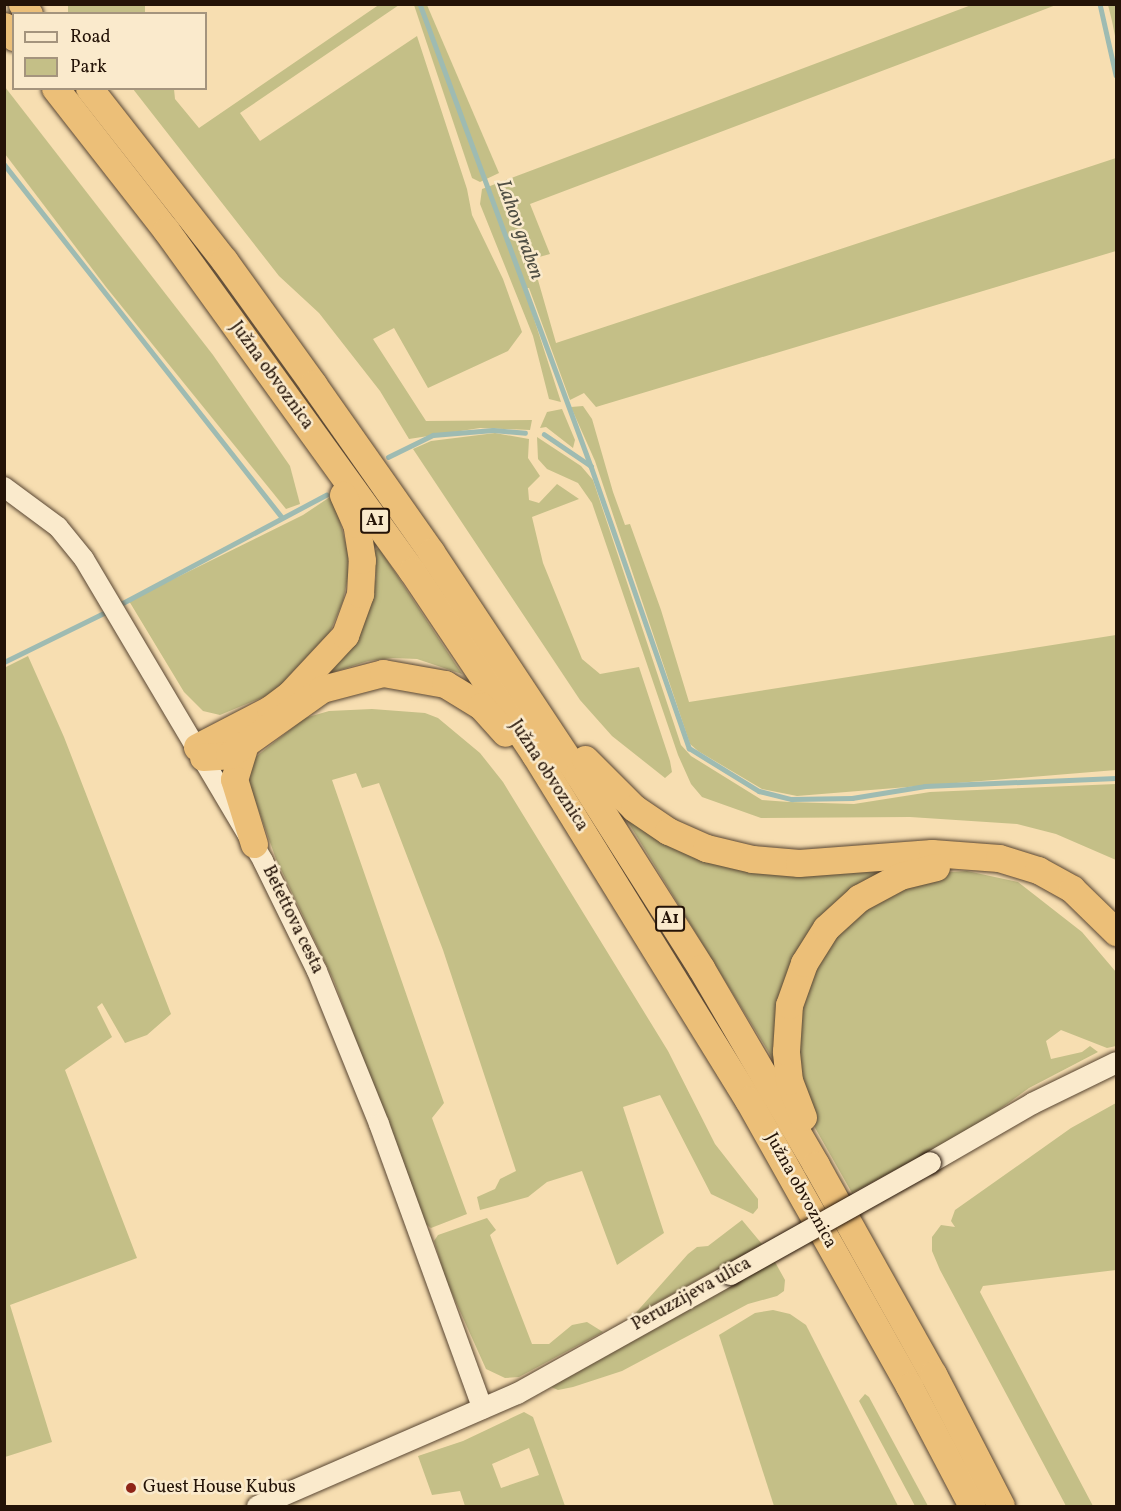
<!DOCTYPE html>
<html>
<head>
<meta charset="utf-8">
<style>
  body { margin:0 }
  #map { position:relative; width:1121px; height:1511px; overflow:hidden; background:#f7deb1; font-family:Vollkorn,serif }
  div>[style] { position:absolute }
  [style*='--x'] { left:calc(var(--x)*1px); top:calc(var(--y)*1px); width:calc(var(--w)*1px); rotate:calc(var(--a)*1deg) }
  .green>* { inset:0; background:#c4bf87; transform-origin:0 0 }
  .stream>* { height:4.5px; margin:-2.25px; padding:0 2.25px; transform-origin:2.25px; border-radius:2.25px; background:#9ebbb2 }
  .roads { filter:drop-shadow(0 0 2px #594632) drop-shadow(0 0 2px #594632) }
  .tertiary>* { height:20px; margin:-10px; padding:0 10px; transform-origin:10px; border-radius:10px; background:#faeacc }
  .secondary>* { height:21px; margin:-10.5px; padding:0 10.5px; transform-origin:10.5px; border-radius:10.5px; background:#faeacc }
  .motorway>* { height:27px; margin:-13.5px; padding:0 13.5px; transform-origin:13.5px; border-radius:13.5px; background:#ecbf78 }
  .bridges { filter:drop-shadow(0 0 2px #241307) drop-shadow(0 0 2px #241307) }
  .secondary-bridge>* { height:21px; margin:-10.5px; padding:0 10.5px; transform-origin:10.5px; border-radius:10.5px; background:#faeacc }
  .dots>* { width:16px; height:16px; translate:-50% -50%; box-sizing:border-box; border:3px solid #faeacc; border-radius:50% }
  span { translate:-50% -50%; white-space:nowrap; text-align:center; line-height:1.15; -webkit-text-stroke:5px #faeacc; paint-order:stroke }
  .shield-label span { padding:2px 4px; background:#faeacc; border:2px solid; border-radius:4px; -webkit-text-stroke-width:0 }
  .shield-label { font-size:16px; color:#241307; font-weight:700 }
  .street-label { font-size:18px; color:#241307 }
  .poi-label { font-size:18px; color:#241307 }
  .left { translate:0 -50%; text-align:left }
  .water-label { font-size:20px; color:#4f4e43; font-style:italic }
  .frame { position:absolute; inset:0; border:6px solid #241307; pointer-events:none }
  .legend { position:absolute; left:12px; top:12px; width:195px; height:78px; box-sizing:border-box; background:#faeacc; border:2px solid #a4947d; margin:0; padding:8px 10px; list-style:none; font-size:18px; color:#241307 }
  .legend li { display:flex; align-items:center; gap:12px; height:30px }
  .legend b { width:30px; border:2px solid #a4947d }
</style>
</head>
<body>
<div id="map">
  <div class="green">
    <div style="clip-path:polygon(380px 4px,399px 5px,240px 113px,260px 141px,417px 36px,467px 189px,472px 215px,503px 279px,522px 332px,508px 351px,428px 388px,394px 328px,373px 339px,426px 421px,532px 420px,530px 430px,480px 428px,409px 439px,380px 391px,319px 313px,279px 276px,133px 89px,174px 89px,175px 99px,199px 128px)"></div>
    <div style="clip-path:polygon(974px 4px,1056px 5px,530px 204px,550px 254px,532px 259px,556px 343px,1116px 158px,1116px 251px,596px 407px,584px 393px,570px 400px,529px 288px,524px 288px,561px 402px,549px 399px,533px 336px,480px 204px,482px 189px)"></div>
    <div style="left:68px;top:5px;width:77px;height:10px"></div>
    <div style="clip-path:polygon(414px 5px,427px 5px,499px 173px,480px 182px,472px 178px)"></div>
    <div style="clip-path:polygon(1108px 5px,1116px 5px,1116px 41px,1112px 21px)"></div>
    <div style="clip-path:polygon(5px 87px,213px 355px,290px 466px,300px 504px,286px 509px,106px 287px,5px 154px)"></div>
    <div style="clip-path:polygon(583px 406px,592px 419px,613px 492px,625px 525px,630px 524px,661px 610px,689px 702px,1116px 635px,1116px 770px,797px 796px,762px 789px,698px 751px,690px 744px,595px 461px,571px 407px)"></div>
    <div style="clip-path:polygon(562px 409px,575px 440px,573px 448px,546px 427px,540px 428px,547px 412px)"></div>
    <div style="clip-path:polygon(495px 433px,529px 439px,528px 458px,540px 476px,528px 488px,529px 500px,539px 503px,557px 484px,579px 499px,532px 517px,543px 563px,582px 659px,600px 674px,639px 667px,670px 761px,672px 772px,665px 778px,612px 736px,580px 700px,413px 449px,431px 441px)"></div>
    <div style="clip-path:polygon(537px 437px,581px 466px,593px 480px,681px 745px,691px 756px,762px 800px,789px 802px,854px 804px,930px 792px,1116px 784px,1116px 860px,1056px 834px,1017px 824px,910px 817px,761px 818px,702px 797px,691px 784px,678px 755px,592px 503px,578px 483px,547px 469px,538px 459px)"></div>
    <div style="clip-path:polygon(333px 495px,348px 552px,349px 572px,343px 601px,330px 632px,273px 693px,220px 715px,203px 711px,184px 692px,129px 601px,303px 515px)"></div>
    <div style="clip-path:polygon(379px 548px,462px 674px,417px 659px,393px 658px,368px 661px,328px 674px,364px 623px,376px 578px,374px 551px)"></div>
    <div style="clip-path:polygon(28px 656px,64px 737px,171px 1014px,147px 1035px,125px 1043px,102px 1003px,97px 1007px,112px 1037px,65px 1070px,137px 1258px,10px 1305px,52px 1442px,5px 1457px,4px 668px)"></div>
    <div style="clip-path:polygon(372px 709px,425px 713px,438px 718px,480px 753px,503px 782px,668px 1051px,715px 1144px,758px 1199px,758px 1208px,753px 1214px,711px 1194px,660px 1095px,623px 1107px,664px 1233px,617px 1265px,582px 1171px,547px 1182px,528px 1197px,480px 1210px,477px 1197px,495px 1189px,500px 1179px,516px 1171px,443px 950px,379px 783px,362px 788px,356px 773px,332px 780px,444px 1103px,432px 1118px,467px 1214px,431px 1228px,423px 1222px,334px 981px,276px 859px,249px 783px,253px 759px,305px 718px,329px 711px)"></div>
    <div style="clip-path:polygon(625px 817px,677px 842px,903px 862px,847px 900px,774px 1061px)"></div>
    <div style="clip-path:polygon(967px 871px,1018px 882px,1082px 932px,1116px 972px,1116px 1046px,1107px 1048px,1061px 1030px,1046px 1041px,1051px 1059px,1082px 1052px,1090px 1046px,1098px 1052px,1029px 1088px,981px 1123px,852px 1193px,814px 1126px,797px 1082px,796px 1003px,841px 921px,924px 874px)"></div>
    <div style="clip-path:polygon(1116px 1103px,1116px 1270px,983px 1286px,980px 1292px,1093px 1506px,1066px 1506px,940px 1270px,932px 1251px,932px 1237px,941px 1225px,955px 1227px,951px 1221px,955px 1210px,1071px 1128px)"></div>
    <div style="clip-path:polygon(487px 1218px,496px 1230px,490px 1235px,532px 1344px,549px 1344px,572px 1325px,587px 1322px,603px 1332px,519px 1377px,505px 1378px,486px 1369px,446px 1280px,434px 1241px,438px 1235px)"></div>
    <div style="clip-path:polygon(742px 1220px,762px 1244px,633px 1316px,688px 1254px,697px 1247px,708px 1246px)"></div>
    <div style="clip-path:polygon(775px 1262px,785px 1280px,784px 1291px,777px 1296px,748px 1304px,622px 1371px,573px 1387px,558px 1390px,551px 1387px)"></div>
    <div style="clip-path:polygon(773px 1310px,790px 1314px,806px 1325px,898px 1506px,774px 1506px,719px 1335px,755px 1313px)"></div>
    <div style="clip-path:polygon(865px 1394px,869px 1397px,928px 1506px,915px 1506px,859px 1401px)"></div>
    <div style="clip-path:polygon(evenodd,524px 1412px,533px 1417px,565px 1506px,465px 1506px,460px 1491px,432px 1495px,418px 1456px,463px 1441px,524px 1412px,529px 1448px,539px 1475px,501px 1488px,492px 1464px,529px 1448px)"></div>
  </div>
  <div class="stream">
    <div style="--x:420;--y:4;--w:493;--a:69.7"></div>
    <div style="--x:1100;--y:4;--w:73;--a:77.3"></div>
    <div style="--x:4;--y:164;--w:449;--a:51.8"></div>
    <div style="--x:544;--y:434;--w:57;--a:34.2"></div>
    <div style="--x:591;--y:466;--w:299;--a:70.8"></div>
    <div style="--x:689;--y:748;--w:82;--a:31.6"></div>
    <div style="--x:759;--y:791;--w:34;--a:14"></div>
    <div style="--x:792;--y:799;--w:60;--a:-1"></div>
    <div style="--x:852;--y:798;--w:74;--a:-9.3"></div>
    <div style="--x:925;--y:786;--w:191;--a:-2.4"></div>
    <div style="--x:388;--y:457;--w:50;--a:-26.1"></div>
    <div style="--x:433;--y:435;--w:60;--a:-4.8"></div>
    <div style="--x:493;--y:430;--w:32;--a:5"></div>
    <div style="--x:117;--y:606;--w:237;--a:-28"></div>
    <div style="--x:4;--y:662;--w:118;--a:-26.1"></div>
  </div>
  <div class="roads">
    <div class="tertiary">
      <div style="--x:4;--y:487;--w:67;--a:36.5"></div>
      <div style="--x:58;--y:527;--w:41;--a:50.9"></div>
      <div style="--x:84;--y:559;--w:351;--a:59.3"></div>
      <div style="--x:263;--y:861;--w:123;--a:63.9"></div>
      <div style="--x:317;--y:971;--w:165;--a:67.9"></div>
      <div style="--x:379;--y:1124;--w:303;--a:70"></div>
    </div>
    <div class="secondary">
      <div style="--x:930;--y:1162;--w:118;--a:-30"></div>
      <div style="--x:1032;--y:1103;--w:93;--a:-26"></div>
      <div style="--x:257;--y:1506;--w:283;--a:-23.5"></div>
      <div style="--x:517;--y:1393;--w:244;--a:-29.2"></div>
    </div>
    <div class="motorway">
      <div style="--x:22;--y:4;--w:12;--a:55"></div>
      <div style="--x:4;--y:26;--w:15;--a:48"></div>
      <div style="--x:55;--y:88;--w:180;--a:52"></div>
      <div style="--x:166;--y:230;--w:420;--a:54.2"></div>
      <div style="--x:412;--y:571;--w:221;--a:56.2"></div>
      <div style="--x:535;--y:755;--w:405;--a:58.3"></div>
      <div style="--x:748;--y:1100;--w:328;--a:60.6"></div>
      <div style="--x:909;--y:1386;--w:136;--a:62.3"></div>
      <div style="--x:89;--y:88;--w:219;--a:51.9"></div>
      <div style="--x:224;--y:260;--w:153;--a:54.3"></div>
      <div style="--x:313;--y:384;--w:205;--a:54.9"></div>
      <div style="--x:431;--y:552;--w:266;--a:56.5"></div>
      <div style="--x:578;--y:774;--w:230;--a:57.6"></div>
      <div style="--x:701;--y:968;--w:228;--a:59.7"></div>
      <div style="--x:816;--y:1165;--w:240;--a:60.8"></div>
      <div style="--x:933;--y:1374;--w:148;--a:62.7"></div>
      <div style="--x:245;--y:744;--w:37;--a:107"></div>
      <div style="--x:234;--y:779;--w:68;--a:72.9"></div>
      <div style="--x:197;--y:747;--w:82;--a:-27.5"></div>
      <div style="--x:270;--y:709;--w:25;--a:-37"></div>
      <div style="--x:290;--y:694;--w:81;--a:-47"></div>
      <div style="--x:345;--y:635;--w:44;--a:-69.9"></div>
      <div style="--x:360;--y:594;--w:34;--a:-87"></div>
      <div style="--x:362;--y:560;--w:36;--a:-99"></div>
      <div style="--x:356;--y:524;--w:32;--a:-114"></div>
      <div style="--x:203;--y:757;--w:26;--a:-4"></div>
      <div style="--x:229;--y:755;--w:114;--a:-35.4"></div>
      <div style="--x:322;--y:689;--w:63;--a:-14.7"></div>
      <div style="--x:383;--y:673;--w:63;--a:10.1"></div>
      <div style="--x:445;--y:684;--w:42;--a:31.4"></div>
      <div style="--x:481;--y:706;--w:36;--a:48"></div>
      <div style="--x:585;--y:759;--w:69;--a:45"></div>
      <div style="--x:634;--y:808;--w:41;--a:34.1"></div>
      <div style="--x:668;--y:831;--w:42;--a:24.1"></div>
      <div style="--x:706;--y:848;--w:47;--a:13.4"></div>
      <div style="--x:752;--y:859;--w:47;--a:4.9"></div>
      <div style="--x:799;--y:863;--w:133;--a:-4.3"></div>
      <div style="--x:932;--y:853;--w:67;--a:4.3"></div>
      <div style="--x:999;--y:858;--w:41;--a:17.1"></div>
      <div style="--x:1038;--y:870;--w:39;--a:29"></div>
      <div style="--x:1072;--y:889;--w:62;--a:44.3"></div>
      <div style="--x:803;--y:1117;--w:39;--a:-111"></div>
      <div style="--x:789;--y:1081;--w:30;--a:-96"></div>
      <div style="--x:786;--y:1051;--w:46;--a:-86.3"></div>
      <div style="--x:789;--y:1005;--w:45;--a:-70.3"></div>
      <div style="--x:804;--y:963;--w:41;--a:-57.8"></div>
      <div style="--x:826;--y:928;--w:45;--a:-42.3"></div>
      <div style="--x:859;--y:898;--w:47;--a:-28.2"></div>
      <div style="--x:900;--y:876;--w:37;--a:-14"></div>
    </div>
  </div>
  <div class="bridges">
    <div class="secondary-bridge">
      <div style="--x:730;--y:1274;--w:229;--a:-29.2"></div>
    </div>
  </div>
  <div class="dots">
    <div style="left:131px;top:1488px;background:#8f2418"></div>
  </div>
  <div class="shield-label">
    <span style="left:375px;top:521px">A1</span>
    <span style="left:670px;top:919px">A1</span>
  </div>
  <div class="street-label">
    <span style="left:271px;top:376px;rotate:54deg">Južna obvoznica</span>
    <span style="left:548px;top:776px;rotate:57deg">Južna obvoznica</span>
    <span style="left:292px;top:920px;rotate:64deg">Betettova cesta</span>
    <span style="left:800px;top:1191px;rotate:61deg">Južna obvoznica</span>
    <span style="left:692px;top:1295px;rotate:-29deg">Peruzzijeva ulica</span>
  </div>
  <div class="poi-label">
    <span class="left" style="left:143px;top:1488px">Guest House Kubus</span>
  </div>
  <div class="water-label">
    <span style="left:519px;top:230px;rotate:70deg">Lahov graben</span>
  </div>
  <div class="frame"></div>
  <ul class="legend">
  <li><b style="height:8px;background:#faeacc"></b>Road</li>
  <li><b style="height:16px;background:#c4bf87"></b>Park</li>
  </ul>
</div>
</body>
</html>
